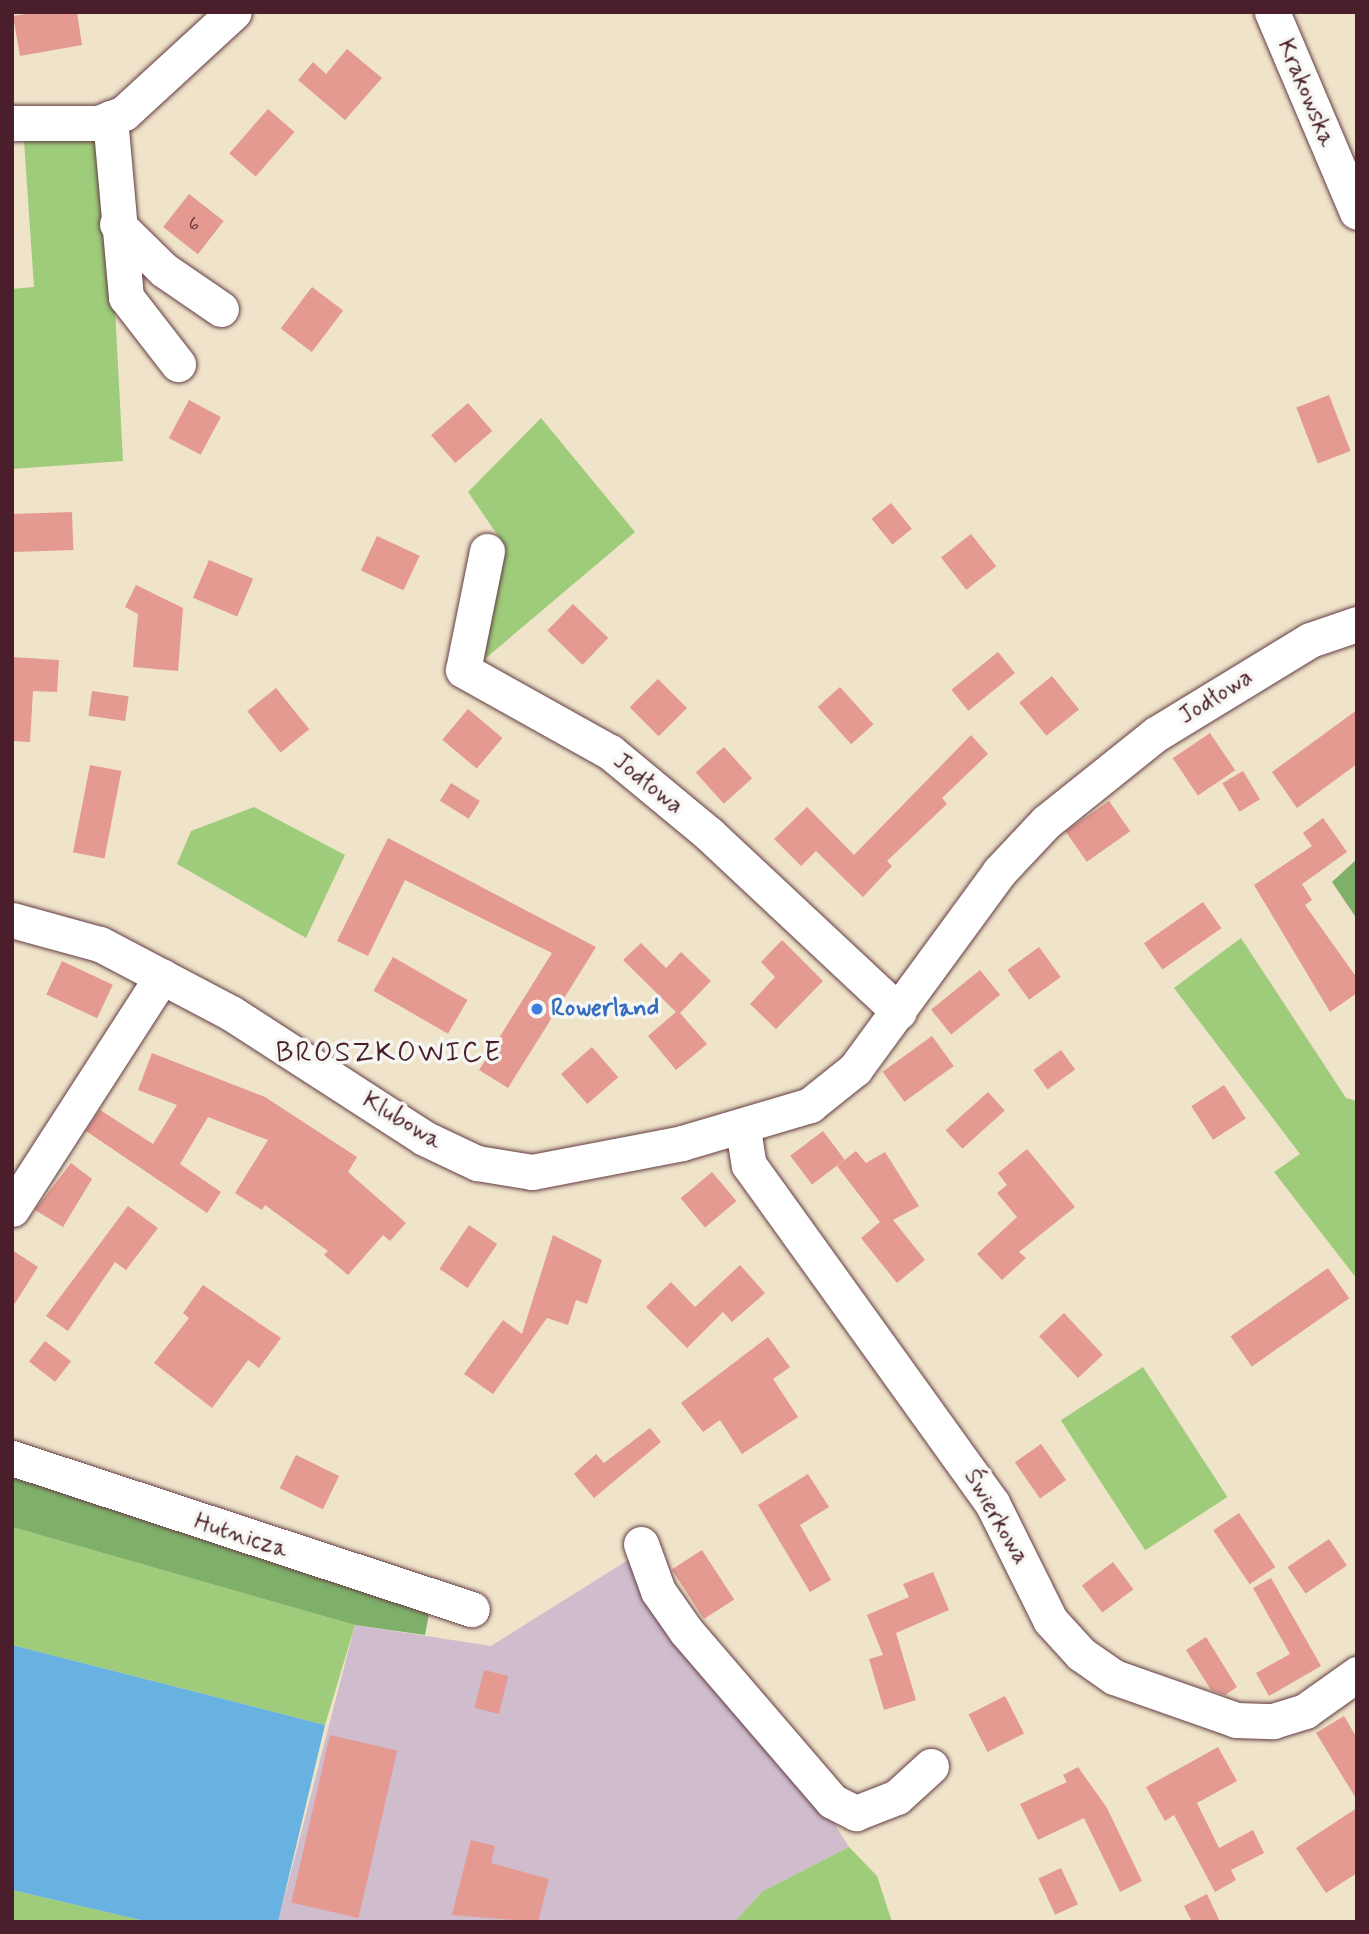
<!DOCTYPE html>
<html>
<head>
<meta charset="utf-8">
<style>
  body { margin:0 }
  #map { position:relative; width:1369px; height:1934px; overflow:hidden; background:#efe3c9; font-family:Mynerve,sans-serif }
  div>[style] { position:absolute }
  [style*='--x'] { left:calc(var(--x)*1px); top:calc(var(--y)*1px); width:calc(var(--w)*1px); rotate:calc(var(--a)*1deg) }
  .industrial>* { inset:0; background:#cfbdce }
  .green>* { inset:0; background:#9ecc7a; transform-origin:0 0 }
  .forest>* { inset:0; background:#7eb06a }
  .water>* { inset:0; background:#67b2e0 }
  .building>* { inset:0; background:#e49991; transform-origin:0 0 }
  .roads { filter:drop-shadow(0 0 2px #633c43) drop-shadow(0 0 2px #633c43) }
  .minor>* { height:35px; margin:-17.5px; padding:0 17.5px; transform-origin:17.5px; border-radius:17.5px; background:#fff }
  .dots>* { width:19px; height:19px; translate:-50% -50%; box-sizing:border-box; border:4px solid #f6f6f2; border-radius:50% }
  span { translate:-50% -50%; white-space:nowrap; text-align:center; line-height:1.15; -webkit-text-stroke:7px #f6f6f2; paint-order:stroke }
  .number-label { font-size:21px; color:#703e44 }
  .number-label span { -webkit-text-stroke-width:0 }
  .street-label { font-size:24px; color:#4a1f2b }
  .shop-label { font-size:24px; color:#366cbe; font-weight:700 }
  .left { translate:0 -50%; text-align:left }
  .quarter-label { font-size:28px; color:#4a1f2b; letter-spacing:2px }
  .frame { position:absolute; inset:0; border:14px solid #4a1f2b; pointer-events:none }
</style>
</head>
<body>
<div id="map">
  <div class="industrial">
    <div style="clip-path:polygon(641px 1552px,746px 1682px,849px 1847px,763px 1891px,734px 1922px,278px 1922px,355px 1625px,491px 1646px)"></div>
  </div>
  <div class="green">
    <div style="clip-path:polygon(106px 137px,123px 461px,12px 469px,12px 289px,34px 287px,24px 141px)"></div>
    <div style="clip-path:polygon(541px 418px,635px 532px,480px 663px,501px 540px,468px 492px)"></div>
    <div style="clip-path:polygon(254px 807px,345px 855px,306px 938px,177px 864px,191px 831px)"></div>
    <div style="clip-path:polygon(1241px 938px,1346px 1098px,1357px 1101px,1357px 1279px,1274px 1172px,1300px 1154px,1174px 988px)"></div>
    <div style="left:1143px;top:1367px;width:155px;height:98px;rotate:57deg"></div>
    <div style="clip-path:polygon(12px 1527px,355px 1625px,325px 1725px,12px 1645px)"></div>
    <div style="clip-path:polygon(849px 1847px,877px 1876px,892px 1922px,734px 1922px,763px 1891px)"></div>
    <div style="clip-path:polygon(12px 1890px,149px 1922px,12px 1922px)"></div>
  </div>
  <div class="forest">
    <div style="clip-path:polygon(1357px 859px,1357px 919px,1332px 882px)"></div>
    <div style="clip-path:polygon(12px 1470px,429px 1614px,425px 1635px,355px 1625px,12px 1527px)"></div>
  </div>
  <div class="water">
    <div style="clip-path:polygon(12px 1645px,325px 1725px,278px 1922px,149px 1922px,12px 1890px)"></div>
  </div>
  <div class="building">
    <div style="clip-path:polygon(37px 12px,77px 12px,82px 45px,20px 56px,13px 16px)"></div>
    <div style="clip-path:polygon(347px 49px,382px 78px,345px 120px,298px 80px,313px 62px,326px 74px)"></div>
    <div style="left:268px;top:109px;width:35px;height:59px;rotate:41deg"></div>
    <div style="left:189px;top:194px;width:44px;height:42px;rotate:38deg"></div>
    <div style="left:312px;top:287px;width:39px;height:52px;rotate:37deg"></div>
    <div style="left:1329px;top:395px;width:60px;height:35px;rotate:69deg"></div>
    <div style="left:189px;top:400px;width:36px;height:43px;rotate:28deg"></div>
    <div style="left:468px;top:403px;width:37px;height:49px;rotate:49deg"></div>
    <div style="left:891px;top:503px;width:33px;height:25px;rotate:51deg"></div>
    <div style="left:72px;top:512px;width:38px;height:60px;rotate:88deg"></div>
    <div style="left:971px;top:534px;width:41px;height:38px;rotate:52deg"></div>
    <div style="left:377px;top:536px;width:47px;height:38px;rotate:25deg"></div>
    <div style="left:209px;top:560px;width:48px;height:41px;rotate:23deg"></div>
    <div style="clip-path:polygon(136px 585px,183px 608px,178px 671px,133px 667px,138px 614px,125px 607px)"></div>
    <div style="left:573px;top:604px;width:49px;height:37px;rotate:44deg"></div>
    <div style="left:998px;top:652px;width:27px;height:60px;rotate:51deg"></div>
    <div style="clip-path:polygon(12px 657px,59px 660px,57px 692px,33px 691px,30px 742px,12px 741px)"></div>
    <div style="left:1052px;top:676px;width:43px;height:42px;rotate:51deg"></div>
    <div style="left:658px;top:679px;width:41px;height:40px;rotate:45deg"></div>
    <div style="left:840px;top:687px;width:50px;height:30px;rotate:48deg"></div>
    <div style="left:276px;top:688px;width:53px;height:37px;rotate:51deg"></div>
    <div style="left:92px;top:691px;width:37px;height:25px;rotate:8deg"></div>
    <div style="left:468px;top:709px;width:45px;height:40px;rotate:40deg"></div>
    <div style="clip-path:polygon(1357px 710px,1357px 764px,1297px 808px,1272px 772px)"></div>
    <div style="left:1210px;top:733px;width:45px;height:45px;rotate:56deg"></div>
    <div style="clip-path:polygon(971px 735px,988px 754px,942px 798px,947px 804px,887px 861px,892px 866px,863px 897px,816px 851px,801px 866px,774px 839px,807px 807px,854px 855px)"></div>
    <div style="left:724px;top:747px;width:42px;height:38px;rotate:48deg"></div>
    <div style="left:90px;top:765px;width:32px;height:89px;rotate:11deg"></div>
    <div style="left:1243px;top:771px;width:33px;height:24px;rotate:59deg"></div>
    <div style="left:451px;top:783px;width:34px;height:21px;rotate:32deg"></div>
    <div style="left:1109px;top:801px;width:37px;height:53px;rotate:55deg"></div>
    <div style="clip-path:polygon(1323px 818px,1347px 852px,1302px 884px,1312px 900px,1305px 905px,1357px 978px,1357px 993px,1330px 1012px,1254px 885px,1312px 846px,1303px 833px)"></div>
    <div style="clip-path:polygon(388px 838px,596px 947px,508px 1088px,479px 1070px,552px 953px,405px 880px,368px 956px,337px 941px)"></div>
    <div style="left:1203px;top:902px;width:32px;height:72px;rotate:55deg"></div>
    <div style="clip-path:polygon(782px 940px,823px 981px,776px 1029px,750px 1004px,775px 977px,761px 962px)"></div>
    <div style="clip-path:polygon(641px 943px,666px 968px,681px 952px,711px 981px,680px 1013px,707px 1044px,676px 1070px,648px 1036px,676px 1012px,623px 960px)"></div>
    <div style="left:1039px;top:947px;width:37px;height:39px;rotate:54deg"></div>
    <div style="left:393px;top:957px;width:86px;height:39px;rotate:30deg"></div>
    <div style="left:62px;top:961px;width:56px;height:37px;rotate:25deg"></div>
    <div style="left:980px;top:970px;width:32px;height:63px;rotate:51deg"></div>
    <div style="left:932px;top:1036px;width:37px;height:61px;rotate:54deg"></div>
    <div style="left:592px;top:1047px;width:40px;height:41px;rotate:49deg"></div>
    <div style="left:1061px;top:1050px;width:24px;height:34px;rotate:54deg"></div>
    <div style="clip-path:polygon(152px 1053px,265px 1097px,357px 1157px,348px 1172px,406px 1223px,390px 1241px,383px 1235px,348px 1275px,324px 1255px,328px 1251px,265px 1205px,262px 1210px,235px 1193px,268px 1140px,208px 1117px,180px 1164px,221px 1192px,207px 1213px,86px 1131px,100px 1110px,153px 1144px,177px 1105px,138px 1090px)"></div>
    <div style="left:1224px;top:1085px;width:40px;height:39px;rotate:57deg"></div>
    <div style="left:988px;top:1092px;width:25px;height:57px;rotate:48deg"></div>
    <div style="left:823px;top:1131px;width:36px;height:41px;rotate:53deg"></div>
    <div style="clip-path:polygon(1027px 1149px,1075px 1207px,1019px 1252px,1026px 1258px,1002px 1280px,977px 1254px,1017px 1217px,997px 1193px,1007px 1185px,998px 1173px)"></div>
    <div style="clip-path:polygon(856px 1151px,866px 1163px,885px 1152px,919px 1206px,893px 1220px,925px 1260px,897px 1283px,861px 1238px,880px 1222px,837px 1166px)"></div>
    <div style="clip-path:polygon(71px 1163px,92px 1179px,63px 1227px,35px 1210px)"></div>
    <div style="left:712px;top:1172px;width:38px;height:41px;rotate:50deg"></div>
    <div style="clip-path:polygon(128px 1206px,158px 1228px,126px 1270px,115px 1262px,68px 1331px,46px 1316px)"></div>
    <div style="left:469px;top:1225px;width:34px;height:53px;rotate:34deg"></div>
    <div style="clip-path:polygon(553px 1235px,602px 1260px,587px 1304px,576px 1300px,568px 1325px,547px 1318px,493px 1394px,464px 1374px,503px 1320px,522px 1334px)"></div>
    <div style="clip-path:polygon(12px 1250px,38px 1267px,12px 1308px)"></div>
    <div style="clip-path:polygon(740px 1265px,765px 1293px,732px 1322px,723px 1312px,687px 1348px,646px 1307px,671px 1282px,695px 1307px)"></div>
    <div style="left:1328px;top:1268px;width:37px;height:119px;rotate:55deg"></div>
    <div style="clip-path:polygon(203px 1285px,281px 1338px,259px 1368px,248px 1360px,212px 1408px,154px 1363px,189px 1318px,183px 1313px)"></div>
    <div style="left:1064px;top:1313px;width:57px;height:34px;rotate:47deg"></div>
    <div style="clip-path:polygon(768px 1337px,790px 1367px,773px 1379px,798px 1417px,742px 1454px,720px 1420px,703px 1432px,681px 1403px)"></div>
    <div style="left:45px;top:1341px;width:33px;height:26px;rotate:38deg"></div>
    <div style="clip-path:polygon(650px 1428px,661px 1442px,594px 1498px,574px 1474px,596px 1454px,604px 1463px)"></div>
    <div style="left:1041px;top:1444px;width:44px;height:32px;rotate:55deg"></div>
    <div style="left:296px;top:1455px;width:48px;height:37px;rotate:26deg"></div>
    <div style="clip-path:polygon(808px 1474px,829px 1507px,800px 1525px,831px 1580px,810px 1592px,758px 1505px)"></div>
    <div style="left:1239px;top:1513px;width:65px;height:31px;rotate:56deg"></div>
    <div style="left:1329px;top:1539px;width:32px;height:50px;rotate:56deg"></div>
    <div style="left:702px;top:1550px;width:59px;height:36px;rotate:57deg"></div>
    <div style="left:1113px;top:1562px;width:34px;height:39px;rotate:53deg"></div>
    <div style="clip-path:polygon(933px 1572px,949px 1610px,896px 1633px,916px 1700px,884px 1710px,869px 1659px,883px 1655px,867px 1615px,909px 1597px,903px 1584px)"></div>
    <div style="clip-path:polygon(1271px 1578px,1321px 1666px,1269px 1696px,1256px 1673px,1290px 1654px,1253px 1588px)"></div>
    <div style="clip-path:polygon(1206px 1637px,1237px 1687px,1225px 1695px,1211px 1690px,1186px 1650px)"></div>
    <div style="left:484px;top:1670px;width:25px;height:39px;rotate:14deg"></div>
    <div style="left:1005px;top:1696px;width:42px;height:41px;rotate:63deg"></div>
    <div style="clip-path:polygon(1344px 1716px,1357px 1738px,1357px 1800px,1316px 1733px)"></div>
    <div style="left:330px;top:1735px;width:69px;height:172px;rotate:13deg"></div>
    <div style="clip-path:polygon(1218px 1747px,1237px 1781px,1197px 1803px,1219px 1848px,1253px 1830px,1264px 1853px,1231px 1870px,1236px 1880px,1215px 1892px,1174px 1815px,1165px 1821px,1146px 1787px)"></div>
    <div style="clip-path:polygon(1078px 1767px,1107px 1808px,1142px 1881px,1120px 1892px,1084px 1818px,1038px 1840px,1020px 1804px,1067px 1782px,1063px 1775px)"></div>
    <div style="clip-path:polygon(1357px 1808px,1357px 1873px,1326px 1893px,1296px 1848px)"></div>
    <div style="clip-path:polygon(471px 1840px,495px 1846px,491px 1863px,549px 1879px,538px 1922px,452px 1915px)"></div>
    <div style="left:1061px;top:1868px;width:40px;height:25px;rotate:65deg"></div>
    <div style="clip-path:polygon(1207px 1894px,1220px 1922px,1192px 1922px,1184px 1906px)"></div>
  </div>
  <div class="roads">
    <div class="minor">
      <div style="--x:1272;--y:12;--w:217;--a:67"></div>
      <div style="--x:110;--y:118;--w:180;--a:84.9"></div>
      <div style="--x:126;--y:297;--w:85;--a:52.2"></div>
      <div style="--x:12;--y:123;--w:86;--a:0"></div>
      <div style="--x:98;--y:123;--w:28;--a:-21"></div>
      <div style="--x:124;--y:113;--w:149;--a:-42.6"></div>
      <div style="--x:117;--y:224;--w:66;--a:44.4"></div>
      <div style="--x:164;--y:270;--w:69;--a:34.4"></div>
      <div style="--x:487;--y:551;--w:121;--a:101.4"></div>
      <div style="--x:463;--y:670;--w:168;--a:29.2"></div>
      <div style="--x:610;--y:752;--w:129;--a:39.6"></div>
      <div style="--x:709;--y:834;--w:260;--a:43.1"></div>
      <div style="--x:12;--y:920;--w:91;--a:15.3"></div>
      <div style="--x:100;--y:944;--w:148;--a:27.8"></div>
      <div style="--x:231;--y:1013;--w:230;--a:32.9"></div>
      <div style="--x:424;--y:1138;--w:59;--a:25.3"></div>
      <div style="--x:477;--y:1163;--w:56;--a:9.3"></div>
      <div style="--x:532;--y:1172;--w:153;--a:-10.9"></div>
      <div style="--x:682;--y:1143;--w:134;--a:-16.5"></div>
      <div style="--x:810;--y:1105;--w:58;--a:-38.7"></div>
      <div style="--x:855;--y:1069;--w:244;--a:-53.8"></div>
      <div style="--x:999;--y:872;--w:69;--a:-46.8"></div>
      <div style="--x:1046;--y:822;--w:141;--a:-38.7"></div>
      <div style="--x:1156;--y:734;--w:180;--a:-31.4"></div>
      <div style="--x:1310;--y:640;--w:50;--a:-18.8"></div>
      <div style="--x:743;--y:1129;--w:36;--a:81"></div>
      <div style="--x:749;--y:1165;--w:416;--a:54.3"></div>
      <div style="--x:992;--y:1503;--w:131;--a:63.6"></div>
      <div style="--x:1050;--y:1620;--w:46;--a:47.6"></div>
      <div style="--x:1081;--y:1654;--w:40;--a:34.9"></div>
      <div style="--x:1114;--y:1677;--w:129;--a:19.4"></div>
      <div style="--x:1236;--y:1720;--w:37;--a:2"></div>
      <div style="--x:1273;--y:1721;--w:34;--a:-17"></div>
      <div style="--x:1305;--y:1711;--w:64;--a:-35.4"></div>
      <div style="--x:12;--y:1209;--w:277;--a:-57.2"></div>
      <div style="--x:12;--y:1458;--w:484;--a:18.2"></div>
      <div style="--x:641;--y:1544;--w:50;--a:70.1"></div>
      <div style="--x:658;--y:1591;--w:49;--a:55"></div>
      <div style="--x:686;--y:1631;--w:224;--a:49.3"></div>
      <div style="--x:832;--y:1801;--w:27;--a:27"></div>
      <div style="--x:856;--y:1813;--w:44;--a:-21.3"></div>
      <div style="--x:897;--y:1797;--w:46;--a:-42.4"></div>
    </div>
  </div>
  <div class="dots">
    <div style="left:537px;top:1009px;background:#3f7fe0"></div>
  </div>
  <div class="number-label">
    <span style="left:194px;top:224px">6</span>
  </div>
  <div class="street-label">
    <span style="left:1306px;top:93px;rotate:67deg">Krakowska</span>
    <span style="left:1216px;top:697px;rotate:-32deg">Jodłowa</span>
    <span style="left:648px;top:784px;rotate:39deg">Jodłowa</span>
    <span style="left:402px;top:1121px;rotate:31deg">Klubowa</span>
    <span style="left:996px;top:1517px;rotate:60deg">Świerkowa</span>
    <span style="left:241px;top:1536px;rotate:18deg">Hutnicza</span>
  </div>
  <div class="shop-label">
    <span class="left" style="left:551px;top:1009px">Rowerland</span>
  </div>
  <div class="quarter-label">
    <span style="left:389px;top:1054px">BROSZKOWICE</span>
  </div>
  <div class="frame"></div>
</div>
</body>
</html>
